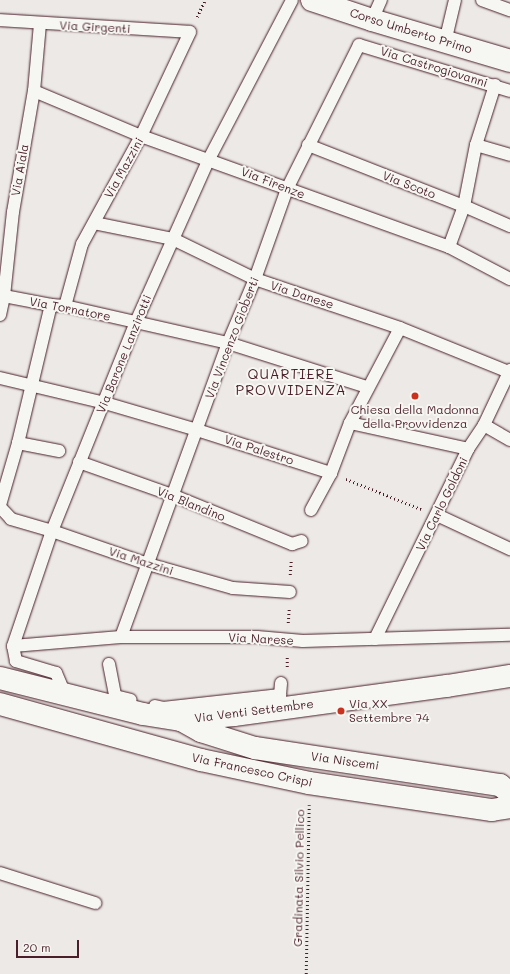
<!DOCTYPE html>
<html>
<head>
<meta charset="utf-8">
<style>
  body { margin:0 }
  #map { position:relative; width:510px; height:974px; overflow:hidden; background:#ece9e6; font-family:Mali,sans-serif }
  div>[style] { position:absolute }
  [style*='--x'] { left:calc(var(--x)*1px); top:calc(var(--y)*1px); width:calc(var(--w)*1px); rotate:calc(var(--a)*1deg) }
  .path>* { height:2.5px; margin-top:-1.25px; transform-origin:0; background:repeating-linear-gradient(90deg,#4a1f2b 0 1px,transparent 0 4px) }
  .roads { filter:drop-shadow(0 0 1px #4a1f2b) drop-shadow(0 0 1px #4a1f2b) }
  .lane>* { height:12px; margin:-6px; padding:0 6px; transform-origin:6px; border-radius:6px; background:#f6f6f2 }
  .street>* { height:22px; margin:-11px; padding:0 11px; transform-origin:11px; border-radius:11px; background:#f6f6f2 }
  .secondary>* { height:22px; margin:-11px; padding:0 11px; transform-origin:11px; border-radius:11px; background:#f6f6f2 }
  .dots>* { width:11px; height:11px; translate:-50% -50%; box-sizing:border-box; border:2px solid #f6f6f2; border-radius:50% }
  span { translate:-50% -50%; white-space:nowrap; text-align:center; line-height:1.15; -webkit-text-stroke:4px #f6f6f2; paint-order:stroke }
  .street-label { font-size:12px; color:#4a1f2b }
  .poi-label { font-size:12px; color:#4a1f2b }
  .left { translate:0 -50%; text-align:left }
  .quarter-label { font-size:14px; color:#4a1f2b; letter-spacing:1px }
  .scale { position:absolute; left:16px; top:940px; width:63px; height:18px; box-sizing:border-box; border:2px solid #4a1f2b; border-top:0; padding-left:5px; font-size:12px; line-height:14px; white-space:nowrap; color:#4a1f2b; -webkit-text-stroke:3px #f6f6f2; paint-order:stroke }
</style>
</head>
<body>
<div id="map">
  <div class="path">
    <div style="--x:197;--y:17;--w:19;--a:-65"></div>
    <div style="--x:346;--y:479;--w:81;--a:21.8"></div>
    <div style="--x:290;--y:575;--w:15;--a:-86"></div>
    <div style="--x:288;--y:623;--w:15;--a:-86"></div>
    <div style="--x:287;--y:667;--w:11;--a:-90"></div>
    <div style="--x:306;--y:974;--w:169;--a:-89"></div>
  </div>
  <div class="roads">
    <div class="lane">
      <div style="--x:482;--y:0;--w:30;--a:20"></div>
      <div style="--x:0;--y:20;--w:190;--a:3.6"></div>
      <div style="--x:190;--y:32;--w:115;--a:115.2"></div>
      <div style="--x:141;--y:136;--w:123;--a:118.6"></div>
      <div style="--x:82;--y:244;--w:64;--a:105.3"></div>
      <div style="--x:372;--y:20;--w:22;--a:-66"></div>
      <div style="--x:445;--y:42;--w:43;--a:-76.6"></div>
      <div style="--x:34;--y:91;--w:116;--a:22.8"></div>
      <div style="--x:141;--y:136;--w:327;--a:19.8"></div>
      <div style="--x:449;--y:247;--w:69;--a:27.7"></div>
      <div style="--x:308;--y:145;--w:168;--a:21.4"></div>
      <div style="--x:464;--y:206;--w:50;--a:23.5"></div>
      <div style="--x:476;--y:145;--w:35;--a:16"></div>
      <div style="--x:94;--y:223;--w:81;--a:11.4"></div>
      <div style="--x:173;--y:239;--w:91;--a:26"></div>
      <div style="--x:255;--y:279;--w:153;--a:18.7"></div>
      <div style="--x:400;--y:328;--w:118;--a:22"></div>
      <div style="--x:449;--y:247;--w:44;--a:-69.9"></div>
      <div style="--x:464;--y:206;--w:62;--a:-78.9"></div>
      <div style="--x:476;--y:145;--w:63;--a:-72.4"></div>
      <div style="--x:4;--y:296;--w:48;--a:10.8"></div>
      <div style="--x:51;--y:305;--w:14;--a:4"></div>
      <div style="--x:65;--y:306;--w:167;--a:12.8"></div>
      <div style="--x:228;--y:343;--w:146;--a:17.6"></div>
      <div style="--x:0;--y:315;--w:19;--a:-78"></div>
      <div style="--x:4;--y:296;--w:84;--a:-83.9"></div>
      <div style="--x:13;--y:212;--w:123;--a:-80.2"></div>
      <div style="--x:34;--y:91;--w:67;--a:-84.9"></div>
      <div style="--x:0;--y:378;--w:108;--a:13.4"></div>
      <div style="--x:105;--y:403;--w:96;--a:16.4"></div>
      <div style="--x:197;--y:430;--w:141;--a:17.8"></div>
      <div style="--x:350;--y:423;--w:121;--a:12.4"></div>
      <div style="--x:484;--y:425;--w:30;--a:30"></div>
      <div style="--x:18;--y:443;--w:42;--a:11"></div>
      <div style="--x:79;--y:462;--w:99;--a:19.5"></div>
      <div style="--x:172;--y:495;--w:130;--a:22.2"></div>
      <div style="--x:292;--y:544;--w:10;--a:-17"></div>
      <div style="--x:0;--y:505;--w:65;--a:-73.8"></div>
      <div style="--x:18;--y:443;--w:142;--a:-76.6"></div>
      <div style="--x:0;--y:507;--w:16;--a:47"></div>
      <div style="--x:11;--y:519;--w:43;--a:16.3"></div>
      <div style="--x:52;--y:531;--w:102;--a:19"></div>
      <div style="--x:148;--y:564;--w:88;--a:15.8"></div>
      <div style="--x:233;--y:588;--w:57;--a:4"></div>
      <div style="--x:311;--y:510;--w:42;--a:-61.6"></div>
      <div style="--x:331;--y:473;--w:53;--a:-69.2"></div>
      <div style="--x:350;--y:423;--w:107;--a:-62.2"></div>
      <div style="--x:437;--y:515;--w:81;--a:25"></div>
      <div style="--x:121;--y:637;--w:313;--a:-70"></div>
      <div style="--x:228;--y:343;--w:69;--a:-67.1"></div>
      <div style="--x:255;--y:279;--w:96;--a:-70.4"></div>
      <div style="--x:287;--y:189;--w:161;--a:-63.4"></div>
      <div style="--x:359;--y:45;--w:158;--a:16.9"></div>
      <div style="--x:375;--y:639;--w:212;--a:-63.9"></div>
      <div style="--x:468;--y:449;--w:29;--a:-56"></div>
      <div style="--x:484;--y:425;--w:61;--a:-64.7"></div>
      <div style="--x:13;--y:646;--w:108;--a:-4.8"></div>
      <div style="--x:121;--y:637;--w:136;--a:0"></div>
      <div style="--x:257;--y:637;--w:46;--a:5"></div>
      <div style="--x:303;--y:641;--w:207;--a:-1.7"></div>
      <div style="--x:109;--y:664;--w:33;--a:79"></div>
      <div style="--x:115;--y:696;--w:16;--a:14"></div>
      <div style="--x:65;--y:694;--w:23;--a:-113"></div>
      <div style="--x:56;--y:673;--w:42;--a:-163.3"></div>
      <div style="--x:16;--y:661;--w:15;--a:-101"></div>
      <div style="--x:13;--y:646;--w:121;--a:-71.3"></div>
      <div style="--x:52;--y:531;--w:225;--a:-68.1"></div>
      <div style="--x:136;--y:322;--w:179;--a:-65.9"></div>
      <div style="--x:209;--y:159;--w:179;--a:-62.4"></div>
      <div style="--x:155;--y:706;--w:8;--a:14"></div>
      <div style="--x:163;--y:708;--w:118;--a:-6.3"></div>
      <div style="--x:280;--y:695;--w:12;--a:-85"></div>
      <div style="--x:0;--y:873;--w:100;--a:17.5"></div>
    </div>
    <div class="street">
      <div style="--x:312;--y:0;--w:63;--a:18.4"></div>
      <div style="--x:372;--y:20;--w:144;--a:16.5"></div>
      <div style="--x:0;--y:704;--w:209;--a:15.6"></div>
      <div style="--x:201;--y:760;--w:110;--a:12"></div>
      <div style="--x:309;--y:783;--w:185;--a:8.4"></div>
      <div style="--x:492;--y:810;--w:18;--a:-9"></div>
      <div style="--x:181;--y:720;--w:23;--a:29"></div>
      <div style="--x:201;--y:731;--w:57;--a:17.5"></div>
      <div style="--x:255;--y:748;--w:248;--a:8.6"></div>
      <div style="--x:500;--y:785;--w:13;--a:39"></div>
    </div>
    <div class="secondary">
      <div style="--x:0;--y:678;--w:147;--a:14.1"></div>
      <div style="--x:143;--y:714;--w:38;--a:9"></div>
      <div style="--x:181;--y:720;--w:53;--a:-5.4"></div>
      <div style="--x:234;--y:715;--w:215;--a:-7.8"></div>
      <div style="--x:447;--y:686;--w:64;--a:-9"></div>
    </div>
  </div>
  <div class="dots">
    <div style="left:415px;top:396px;background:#c8321e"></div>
    <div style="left:341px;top:711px;background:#c8321e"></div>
  </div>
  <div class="street-label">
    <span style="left:95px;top:27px;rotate:3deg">Via Girgenti</span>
    <span style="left:411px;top:31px;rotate:17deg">Corso Umberto Primo</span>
    <span style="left:434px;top:67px;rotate:17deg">Via Castrogiovanni</span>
    <span style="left:124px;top:168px;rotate:-61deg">Via Mazzini</span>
    <span style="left:20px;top:170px;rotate:-80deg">Via Aiala</span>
    <span style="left:273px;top:183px;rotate:21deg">Via Firenze</span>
    <span style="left:409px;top:185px;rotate:21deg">Via Scoto</span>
    <span style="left:302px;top:295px;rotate:18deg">Via Danese</span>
    <span style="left:70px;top:309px;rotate:11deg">Via Tornatore</span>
    <span style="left:232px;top:338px;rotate:-69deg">Via Vincenzo Gioberti</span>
    <span style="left:124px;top:354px;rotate:-68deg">Via Barone Lanzirotti</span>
    <span style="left:259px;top:450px;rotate:18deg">Via Palestro</span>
    <span style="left:191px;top:504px;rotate:22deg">Via Blandino</span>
    <span style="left:442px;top:504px;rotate:-64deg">Via Carlo Goldoni</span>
    <span style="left:141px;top:561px;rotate:18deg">Via Mazzini</span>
    <span style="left:261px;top:639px;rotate:3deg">Via Narese</span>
    <span style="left:254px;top:711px;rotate:-7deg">Via Venti Settembre</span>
    <span style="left:345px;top:761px;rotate:8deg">Via Niscemi</span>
    <span style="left:252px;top:770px;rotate:12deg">Via Francesco Crispi</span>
    <span style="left:299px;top:878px;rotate:-89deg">Gradinata Silvio Pellico</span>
  </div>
  <div class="poi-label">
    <span style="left:415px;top:417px">Chiesa della Madonna<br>della Provvidenza</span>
    <span class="left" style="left:349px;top:711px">Via XX<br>Settembre 74</span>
  </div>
  <div class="quarter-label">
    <span style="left:291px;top:382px">QUARTIERE<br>PROVVIDENZA</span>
  </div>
  <div class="scale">20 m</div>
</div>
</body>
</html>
